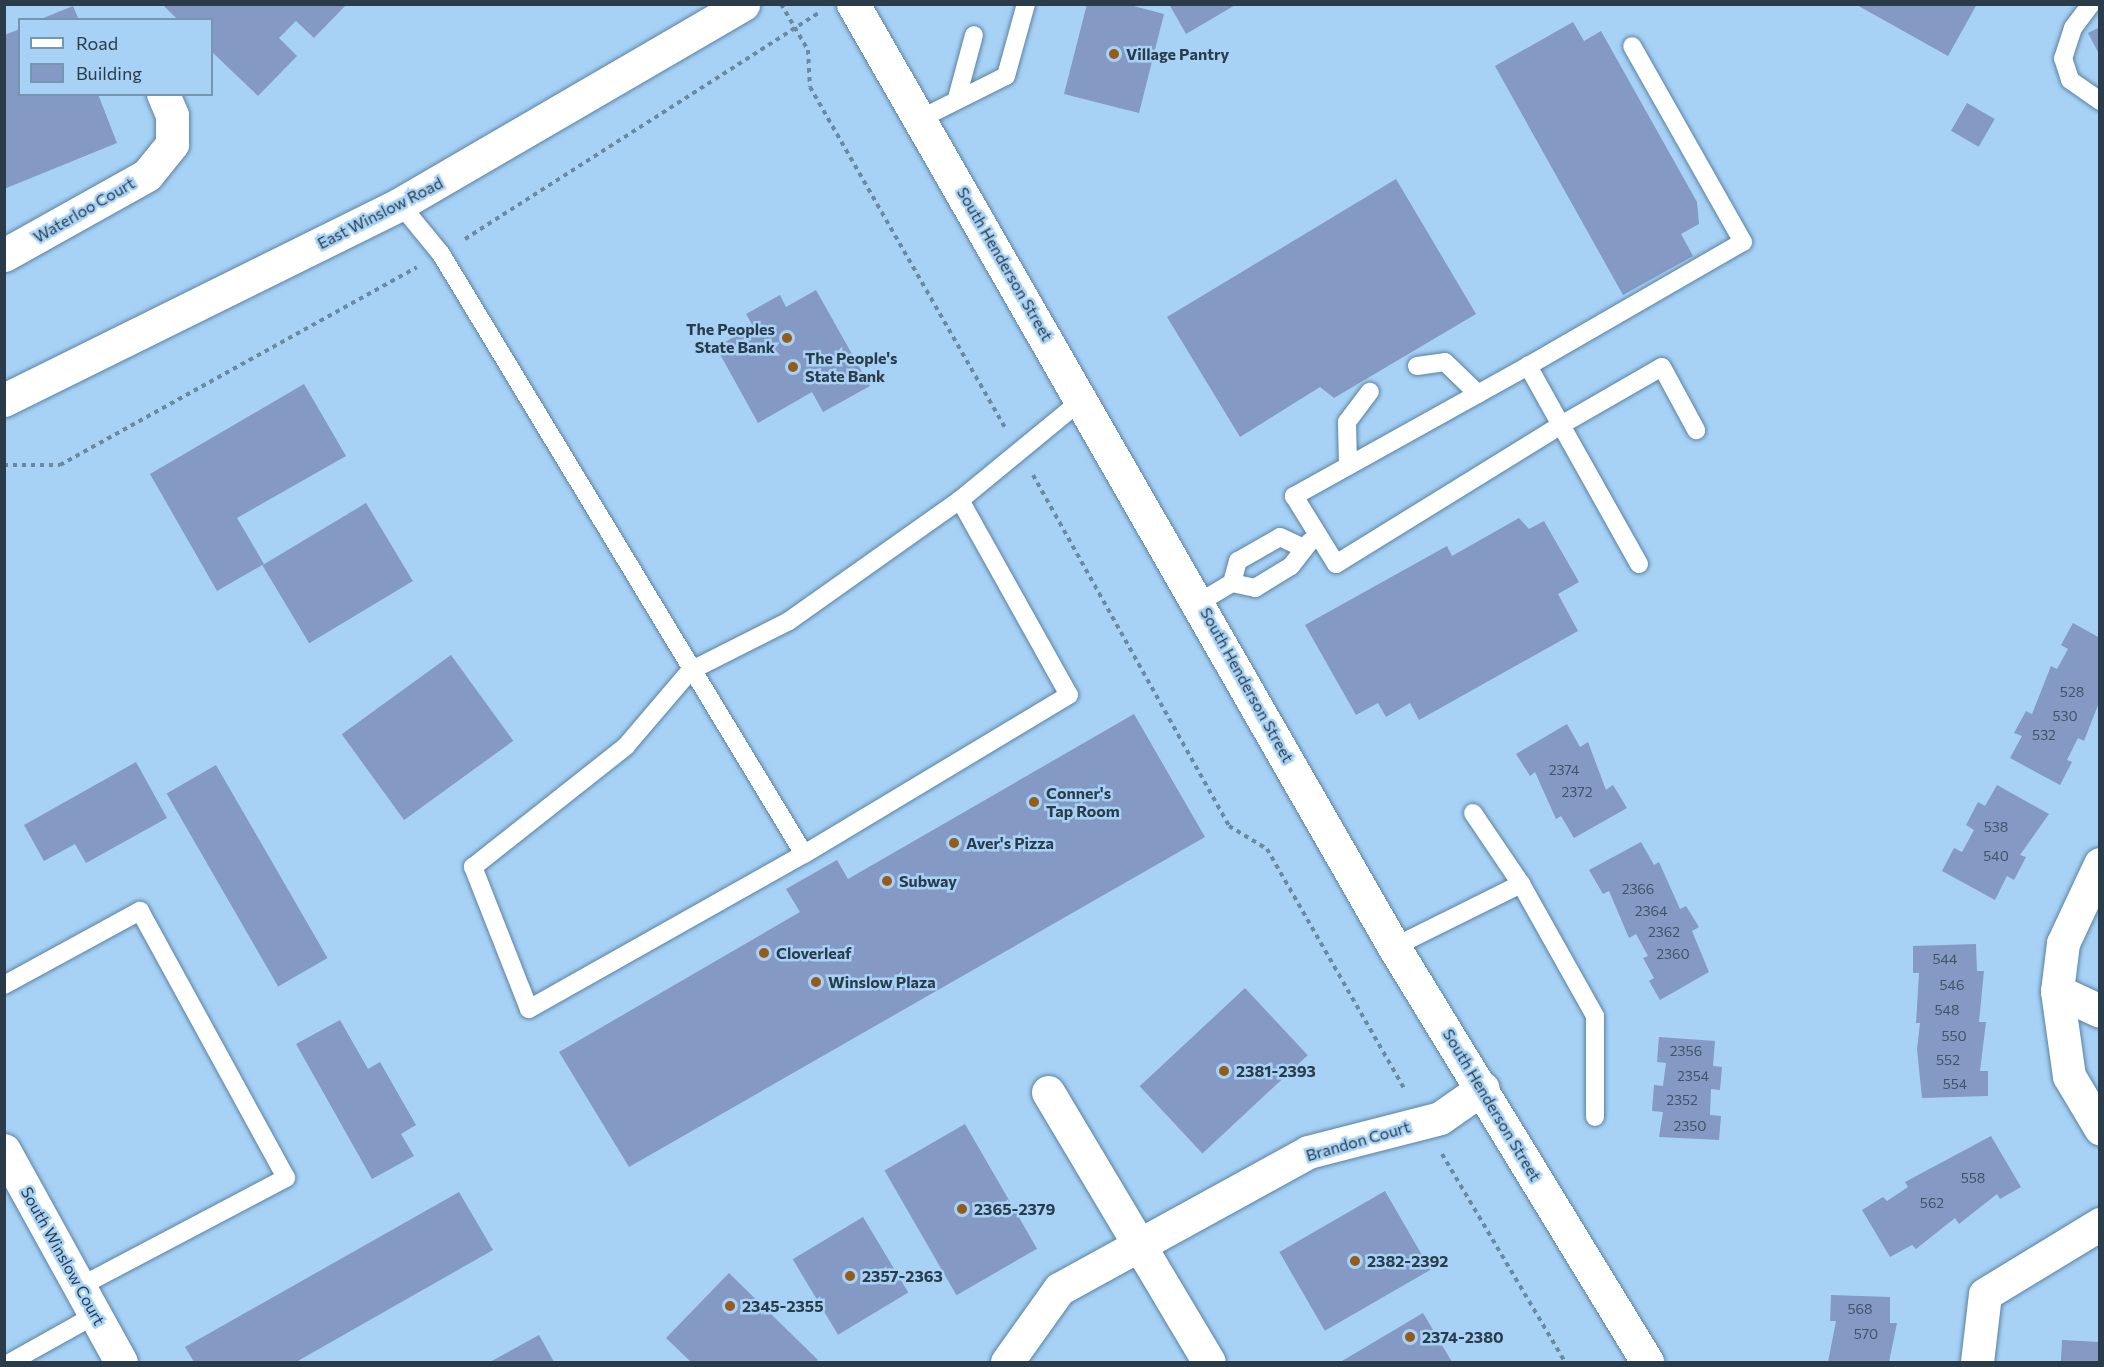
<!DOCTYPE html>
<html>
<head>
<meta charset="utf-8">
<style>
  body { margin:0 }
  #map { position:relative; width:2104px; height:1367px; overflow:hidden; background:#a7d2f6; font-family:Commissioner,sans-serif }
  div>[style] { position:absolute }
  [style*='--x'] { left:calc(var(--x)*1px); top:calc(var(--y)*1px); width:calc(var(--w)*1px); rotate:calc(var(--a)*1deg) }
  .building>* { inset:0; background:#8499c4; transform-origin:0 0 }
  .path>* { height:4px; margin-top:-2px; transform-origin:0; background:repeating-linear-gradient(90deg,#6a89a2 0 4.5px,transparent 0 9px) }
  .roads { filter:drop-shadow(0 0 2px #5a82a3) drop-shadow(0 0 2px #5a82a3) }
  .lane>* { height:18px; margin:-9px; padding:0 9px; transform-origin:9px; border-radius:9px; background:#fff }
  .street>* { height:33px; margin:-16.5px; padding:0 16.5px; transform-origin:16.5px; border-radius:16.5px; background:#fff }
  .secondary>* { height:33px; margin:-16.5px; padding:0 16.5px; transform-origin:16.5px; border-radius:16.5px; background:#fff }
  .dots>* { width:16px; height:16px; translate:-50% -50%; box-sizing:border-box; border:3px solid #a7d2f6; border-radius:50% }
  span { translate:-50% -50%; white-space:nowrap; text-align:center; line-height:1.15; -webkit-text-stroke:5px #a7d2f6; paint-order:stroke }
  .number-label { font-size:14px; color:#405368 }
  .number-label span { -webkit-text-stroke-width:0 }
  .poi-label { font-size:16px; color:#2a3c4a; font-weight:700 }
  .left { translate:0 -50%; text-align:left }
  .right { translate:-100% -50%; text-align:right }
  .street-label { font-size:16px; color:#2a3c4a }
  .frame { position:absolute; inset:0; border:6px solid #2a3c4a; pointer-events:none }
  .legend { position:absolute; left:18px; top:18px; width:195px; height:78px; box-sizing:border-box; background:#a7d2f6; border:2px solid #7596b1; margin:0; padding:8px 10px; list-style:none; font-size:18px; color:#2a3c4a }
  .legend li { display:flex; align-items:center; gap:12px; height:30px }
  .legend b { width:30px; border:2px solid #7596b1 }
</style>
</head>
<body>
<div id="map">
  <div class="building">
    <div style="clip-path:polygon(162px 4px,347px 4px,314px 38px,296px 21px,279px 38px,297px 56px,258px 96px,212px 52px,212px 20px,178px 20px)"></div>
    <div style="clip-path:polygon(1087px 4px,1126px 4px,1164px 14px,1139px 113px,1064px 94px)"></div>
    <div style="clip-path:polygon(1169px 4px,1237px 4px,1186px 34px)"></div>
    <div style="clip-path:polygon(1855px 4px,1977px 4px,1948px 56px)"></div>
    <div style="clip-path:polygon(73px 6px,79px 20px,41px 20px,41px 19px)"></div>
    <div style="clip-path:polygon(1573px 22px,1584px 41px,1601px 31px,1697px 202px,1699px 224px,1681px 234px,1693px 256px,1623px 295px,1495px 66px)"></div>
    <div style="clip-path:polygon(2100px 27px,2100px 56px,2088px 33px)"></div>
    <div style="clip-path:polygon(20px 29px,20px 94px,98px 94px,117px 143px,4px 189px,4px 35px)"></div>
    <div style="left:1967px;top:103px;width:32px;height:32px;rotate:30deg"></div>
    <div style="clip-path:polygon(1396px 179px,1476px 314px,1334px 398px,1320px 387px,1240px 437px,1167px 317px)"></div>
    <div style="clip-path:polygon(816px 290px,870px 386px,823px 412px,812px 392px,758px 423px,716px 347px,753px 326px,746px 314px,780px 295px,786px 307px)"></div>
    <div style="clip-path:polygon(304px 384px,346px 456px,237px 518px,264px 564px,217px 591px,150px 474px)"></div>
    <div style="left:366px;top:503px;width:91px;height:121px;rotate:59deg"></div>
    <div style="clip-path:polygon(1519px 518px,1529px 529px,1544px 521px,1579px 582px,1558px 594px,1578px 631px,1419px 720px,1410px 703px,1386px 717px,1378px 703px,1356px 715px,1305px 625px,1447px 546px,1452px 556px)"></div>
    <div style="clip-path:polygon(2073px 623px,2100px 638px,2100px 700px,2084px 741px,2078px 738px,2067px 760px,2072px 762px,2060px 785px,2010px 758px,2022px 736px,2014px 733px,2026px 711px,2032px 714px,2051px 666px,2057px 669px,2068px 649px,2061px 645px)"></div>
    <div style="left:451px;top:655px;width:106px;height:135px;rotate:54deg"></div>
    <div style="clip-path:polygon(1134px 714px,1205px 837px,629px 1167px,559px 1052px,800px 912px,786px 889px,837px 860px,848px 879px)"></div>
    <div style="clip-path:polygon(1567px 724px,1580px 747px,1588px 742px,1606px 790px,1613px 785px,1627px 808px,1574px 838px,1561px 816px,1556px 819px,1535px 772px,1530px 776px,1516px 754px)"></div>
    <div style="clip-path:polygon(136px 762px,167px 818px,86px 863px,75px 844px,44px 861px,24px 825px)"></div>
    <div style="left:216px;top:765px;width:223px;height:57px;rotate:60deg"></div>
    <div style="clip-path:polygon(1997px 785px,2049px 814px,2020px 855px,2026px 857px,2014px 880px,2007px 876px,1995px 900px,1942px 871px,1954px 848px,1962px 852px,1974px 830px,1966px 825px,1978px 802px,1985px 806px)"></div>
    <div style="clip-path:polygon(1641px 842px,1654px 865px,1659px 862px,1680px 909px,1686px 906px,1699px 927px,1692px 931px,1709px 972px,1660px 1000px,1649px 981px,1654px 978px,1643px 958px,1648px 956px,1636px 934px,1629px 938px,1609px 891px,1603px 894px,1589px 870px)"></div>
    <div style="clip-path:polygon(1976px 944px,1977px 971px,1984px 971px,1979px 1022px,1986px 1022px,1980px 1071px,1988px 1071px,1988px 1096px,1922px 1098px,1917px 1049px,1920px 1023px,1916px 1023px,1919px 973px,1913px 973px,1913px 946px)"></div>
    <div style="left:1245px;top:988px;width:92px;height:144px;rotate:47deg"></div>
    <div style="clip-path:polygon(340px 1020px,368px 1069px,380px 1062px,416px 1125px,401px 1134px,414px 1156px,372px 1179px,296px 1044px)"></div>
    <div style="clip-path:polygon(1659px 1037px,1715px 1041px,1713px 1066px,1722px 1067px,1720px 1090px,1711px 1089px,1710px 1115px,1721px 1116px,1719px 1140px,1659px 1137px,1663px 1112px,1652px 1111px,1654px 1085px,1663px 1086px,1666px 1063px,1657px 1062px)"></div>
    <div style="left:965px;top:1124px;width:144px;height:93px;rotate:60deg"></div>
    <div style="clip-path:polygon(1991px 1136px,2021px 1187px,2000px 1199px,1997px 1194px,1959px 1224px,1955px 1218px,1916px 1249px,1912px 1245px,1890px 1257px,1862px 1210px,1883px 1197px,1887px 1201px,1908px 1187px,1905px 1182px)"></div>
    <div style="left:1385px;top:1191px;width:91px;height:122px;rotate:60deg"></div>
    <div style="clip-path:polygon(459px 1192px,493px 1250px,296px 1362px,194px 1362px,185px 1347px)"></div>
    <div style="left:863px;top:1217px;width:88px;height:82px;rotate:59deg"></div>
    <div style="clip-path:polygon(729px 1273px,818px 1360px,815px 1362px,691px 1362px,666px 1338px)"></div>
    <div style="clip-path:polygon(1831px 1295px,1890px 1297px,1890px 1323px,1897px 1323px,1889px 1362px,1828px 1362px,1836px 1321px,1830px 1321px)"></div>
    <div style="clip-path:polygon(1423px 1313px,1452px 1362px,1343px 1362px,1342px 1361px)"></div>
    <div style="clip-path:polygon(539px 1335px,554px 1362px,490px 1362px)"></div>
    <div style="left:2062px;top:1340px;width:38px;height:22px;rotate:3deg"></div>
  </div>
  <div class="path">
    <div style="--x:781;--y:4;--w:53;--a:59.6"></div>
    <div style="--x:808;--y:50;--w:37;--a:87"></div>
    <div style="--x:810;--y:87;--w:392;--a:60.2"></div>
    <div style="--x:465;--y:239;--w:421;--a:-32.6"></div>
    <div style="--x:4;--y:465;--w:56;--a:0"></div>
    <div style="--x:60;--y:465;--w:408;--a:-29"></div>
    <div style="--x:1033;--y:475;--w:402;--a:60.8"></div>
    <div style="--x:1229;--y:826;--w:44;--a:31.2"></div>
    <div style="--x:1267;--y:849;--w:278;--a:60.2"></div>
    <div style="--x:1442;--y:1154;--w:242;--a:59.4"></div>
  </div>
  <div class="roads">
    <div class="lane">
      <div style="--x:2091;--y:4;--w:30;--a:127"></div>
      <div style="--x:2073;--y:28;--w:32;--a:108"></div>
      <div style="--x:2063;--y:58;--w:23;--a:72"></div>
      <div style="--x:2070;--y:80;--w:37;--a:35"></div>
      <div style="--x:957;--y:98;--w:65;--a:-74.9"></div>
      <div style="--x:920;--y:119;--w:96;--a:-26.6"></div>
      <div style="--x:1006;--y:76;--w:75;--a:-74.5"></div>
      <div style="--x:400;--y:204;--w:65;--a:50.6"></div>
      <div style="--x:441;--y:254;--w:701;--a:58.83"></div>
      <div style="--x:1417;--y:366;--w:28;--a:-8"></div>
      <div style="--x:1445;--y:362;--w:46;--a:44.1"></div>
      <div style="--x:1528;--y:366;--w:248;--a:-30"></div>
      <div style="--x:1743;--y:242;--w:225;--a:-119.5"></div>
      <div style="--x:1348;--y:466;--w:44;--a:-91.3"></div>
      <div style="--x:1347;--y:422;--w:38;--a:-53"></div>
      <div style="--x:960;--y:500;--w:223;--a:60.8"></div>
      <div style="--x:1069;--y:695;--w:309;--a:149"></div>
      <div style="--x:804;--y:854;--w:316;--a:150.6"></div>
      <div style="--x:529;--y:1009;--w:153;--a:-111.5"></div>
      <div style="--x:473;--y:867;--w:195;--a:-38.3"></div>
      <div style="--x:626;--y:746;--w:99;--a:-49.5"></div>
      <div style="--x:690;--y:671;--w:111;--a:-26.8"></div>
      <div style="--x:789;--y:621;--w:209;--a:-35.3"></div>
      <div style="--x:960;--y:500;--w:159;--a:-39.4"></div>
      <div style="--x:1639;--y:564;--w:159;--a:-119.3"></div>
      <div style="--x:1561;--y:425;--w:68;--a:-119.2"></div>
      <div style="--x:1528;--y:366;--w:268;--a:150.9"></div>
      <div style="--x:1294;--y:496;--w:80;--a:58.3"></div>
      <div style="--x:1336;--y:564;--w:264;--a:-31.7"></div>
      <div style="--x:1561;--y:425;--w:116;--a:-29.9"></div>
      <div style="--x:1662;--y:367;--w:72;--a:61.6"></div>
      <div style="--x:1232;--y:583;--w:24;--a:12"></div>
      <div style="--x:1255;--y:588;--w:42;--a:-31.4"></div>
      <div style="--x:1291;--y:566;--w:31;--a:-52"></div>
      <div style="--x:1200;--y:602;--w:37;--a:-31"></div>
      <div style="--x:1232;--y:583;--w:23;--a:-75"></div>
      <div style="--x:1238;--y:561;--w:48;--a:-29.7"></div>
      <div style="--x:1280;--y:537;--w:23;--a:25"></div>
      <div style="--x:1473;--y:813;--w:86;--a:55.9"></div>
      <div style="--x:1521;--y:884;--w:151;--a:60.7"></div>
      <div style="--x:1595;--y:1016;--w:101;--a:90"></div>
      <div style="--x:1394;--y:947;--w:142;--a:-26.4"></div>
      <div style="--x:4;--y:985;--w:155;--a:-28.6"></div>
      <div style="--x:140;--y:911;--w:304;--a:61.3"></div>
      <div style="--x:286;--y:1178;--w:234;--a:152.2"></div>
      <div style="--x:11;--y:1362;--w:96;--a:-29.2"></div>
    </div>
    <div class="street">
      <div style="--x:4;--y:255;--w:164;--a:-29.2"></div>
      <div style="--x:147;--y:175;--w:40;--a:-51"></div>
      <div style="--x:172;--y:144;--w:29;--a:-90"></div>
      <div style="--x:172;--y:115;--w:23;--a:-113"></div>
      <div style="--x:2100;--y:864;--w:87;--a:115.1"></div>
      <div style="--x:2063;--y:943;--w:48;--a:97.1"></div>
      <div style="--x:2057;--y:991;--w:86;--a:82"></div>
      <div style="--x:2069;--y:1076;--w:61;--a:59.2"></div>
      <div style="--x:2057;--y:991;--w:47;--a:24.9"></div>
      <div style="--x:1048;--y:1092;--w:314;--a:59.2"></div>
      <div style="--x:4;--y:1150;--w:242;--a:61.1"></div>
      <div style="--x:1007;--y:1362;--w:90;--a:-54.5"></div>
      <div style="--x:1059;--y:1289;--w:284;--a:-28.8"></div>
      <div style="--x:1308;--y:1152;--w:136;--a:-14.4"></div>
      <div style="--x:1440;--y:1118;--w:52;--a:-34.9"></div>
      <div style="--x:1977;--y:1362;--w:68;--a:-83.3"></div>
      <div style="--x:1985;--y:1294;--w:135;--a:-31.3"></div>
    </div>
    <div class="secondary">
      <div style="--x:853;--y:4;--w:1087;--a:60.16"></div>
      <div style="--x:1394;--y:947;--w:486;--a:58.6"></div>
      <div style="--x:4;--y:400;--w:442;--a:-26.3"></div>
      <div style="--x:400;--y:204;--w:397;--a:-30.2"></div>
    </div>
  </div>
  <div class="dots">
    <div style="left:1114px;top:54px;background:#955b1a"></div>
    <div style="left:787px;top:338px;background:#955b1a"></div>
    <div style="left:793px;top:367px;background:#955b1a"></div>
    <div style="left:1034px;top:802px;background:#955b1a"></div>
    <div style="left:954px;top:843px;background:#955b1a"></div>
    <div style="left:887px;top:881px;background:#955b1a"></div>
    <div style="left:764px;top:953px;background:#955b1a"></div>
    <div style="left:816px;top:982px;background:#955b1a"></div>
    <div style="left:1224px;top:1071px;background:#955b1a"></div>
    <div style="left:962px;top:1209px;background:#955b1a"></div>
    <div style="left:1355px;top:1261px;background:#955b1a"></div>
    <div style="left:850px;top:1276px;background:#955b1a"></div>
    <div style="left:730px;top:1306px;background:#955b1a"></div>
    <div style="left:1410px;top:1337px;background:#955b1a"></div>
  </div>
  <div class="number-label">
    <span style="left:2072px;top:692px">528</span>
    <span style="left:2065px;top:716px">530</span>
    <span style="left:2044px;top:735px">532</span>
    <span style="left:1564px;top:770px">2374</span>
    <span style="left:1577px;top:792px">2372</span>
    <span style="left:1996px;top:827px">538</span>
    <span style="left:1996px;top:856px">540</span>
    <span style="left:1638px;top:889px">2366</span>
    <span style="left:1651px;top:911px">2364</span>
    <span style="left:1664px;top:932px">2362</span>
    <span style="left:1673px;top:954px">2360</span>
    <span style="left:1945px;top:959px">544</span>
    <span style="left:1952px;top:985px">546</span>
    <span style="left:1947px;top:1010px">548</span>
    <span style="left:1954px;top:1036px">550</span>
    <span style="left:1686px;top:1051px">2356</span>
    <span style="left:1948px;top:1060px">552</span>
    <span style="left:1693px;top:1076px">2354</span>
    <span style="left:1955px;top:1084px">554</span>
    <span style="left:1682px;top:1100px">2352</span>
    <span style="left:1690px;top:1126px">2350</span>
    <span style="left:1973px;top:1178px">558</span>
    <span style="left:1932px;top:1203px">562</span>
    <span style="left:1860px;top:1309px">568</span>
    <span style="left:1866px;top:1334px">570</span>
  </div>
  <div class="poi-label">
    <span class="left" style="left:1126px;top:54px">Village Pantry</span>
    <span class="right" style="left:775px;top:338px">The Peoples<br>State Bank</span>
    <span class="left" style="left:805px;top:367px">The People's<br>State Bank</span>
    <span class="left" style="left:1046px;top:802px">Conner's<br>Tap Room</span>
    <span class="left" style="left:966px;top:843px">Aver's Pizza</span>
    <span class="left" style="left:899px;top:881px">Subway</span>
    <span class="left" style="left:776px;top:953px">Cloverleaf</span>
    <span class="left" style="left:828px;top:982px">Winslow Plaza</span>
    <span class="left" style="left:1236px;top:1071px">2381-2393</span>
    <span class="left" style="left:974px;top:1209px">2365-2379</span>
    <span class="left" style="left:1367px;top:1261px">2382-2392</span>
    <span class="left" style="left:862px;top:1276px">2357-2363</span>
    <span class="left" style="left:742px;top:1306px">2345-2355</span>
    <span class="left" style="left:1422px;top:1337px">2374-2380</span>
  </div>
  <div class="street-label">
    <span style="left:84px;top:210px;rotate:-30deg">Waterloo Court</span>
    <span style="left:380px;top:213px;rotate:-27deg">East Winslow Road</span>
    <span style="left:1005px;top:264px;rotate:60deg">South Henderson Street</span>
    <span style="left:1247px;top:685px;rotate:61deg">South Henderson Street</span>
    <span style="left:1492px;top:1105px;rotate:59deg">South Henderson Street</span>
    <span style="left:1358px;top:1141px;rotate:-16deg">Brandon Court</span>
    <span style="left:63px;top:1256px;rotate:61deg">South Winslow Court</span>
  </div>
  <div class="frame"></div>
  <ul class="legend">
  <li><b style="height:8px;background:#fff"></b>Road</li>
  <li><b style="height:16px;background:#8499c4"></b>Building</li>
  </ul>
</div>
</body>
</html>
